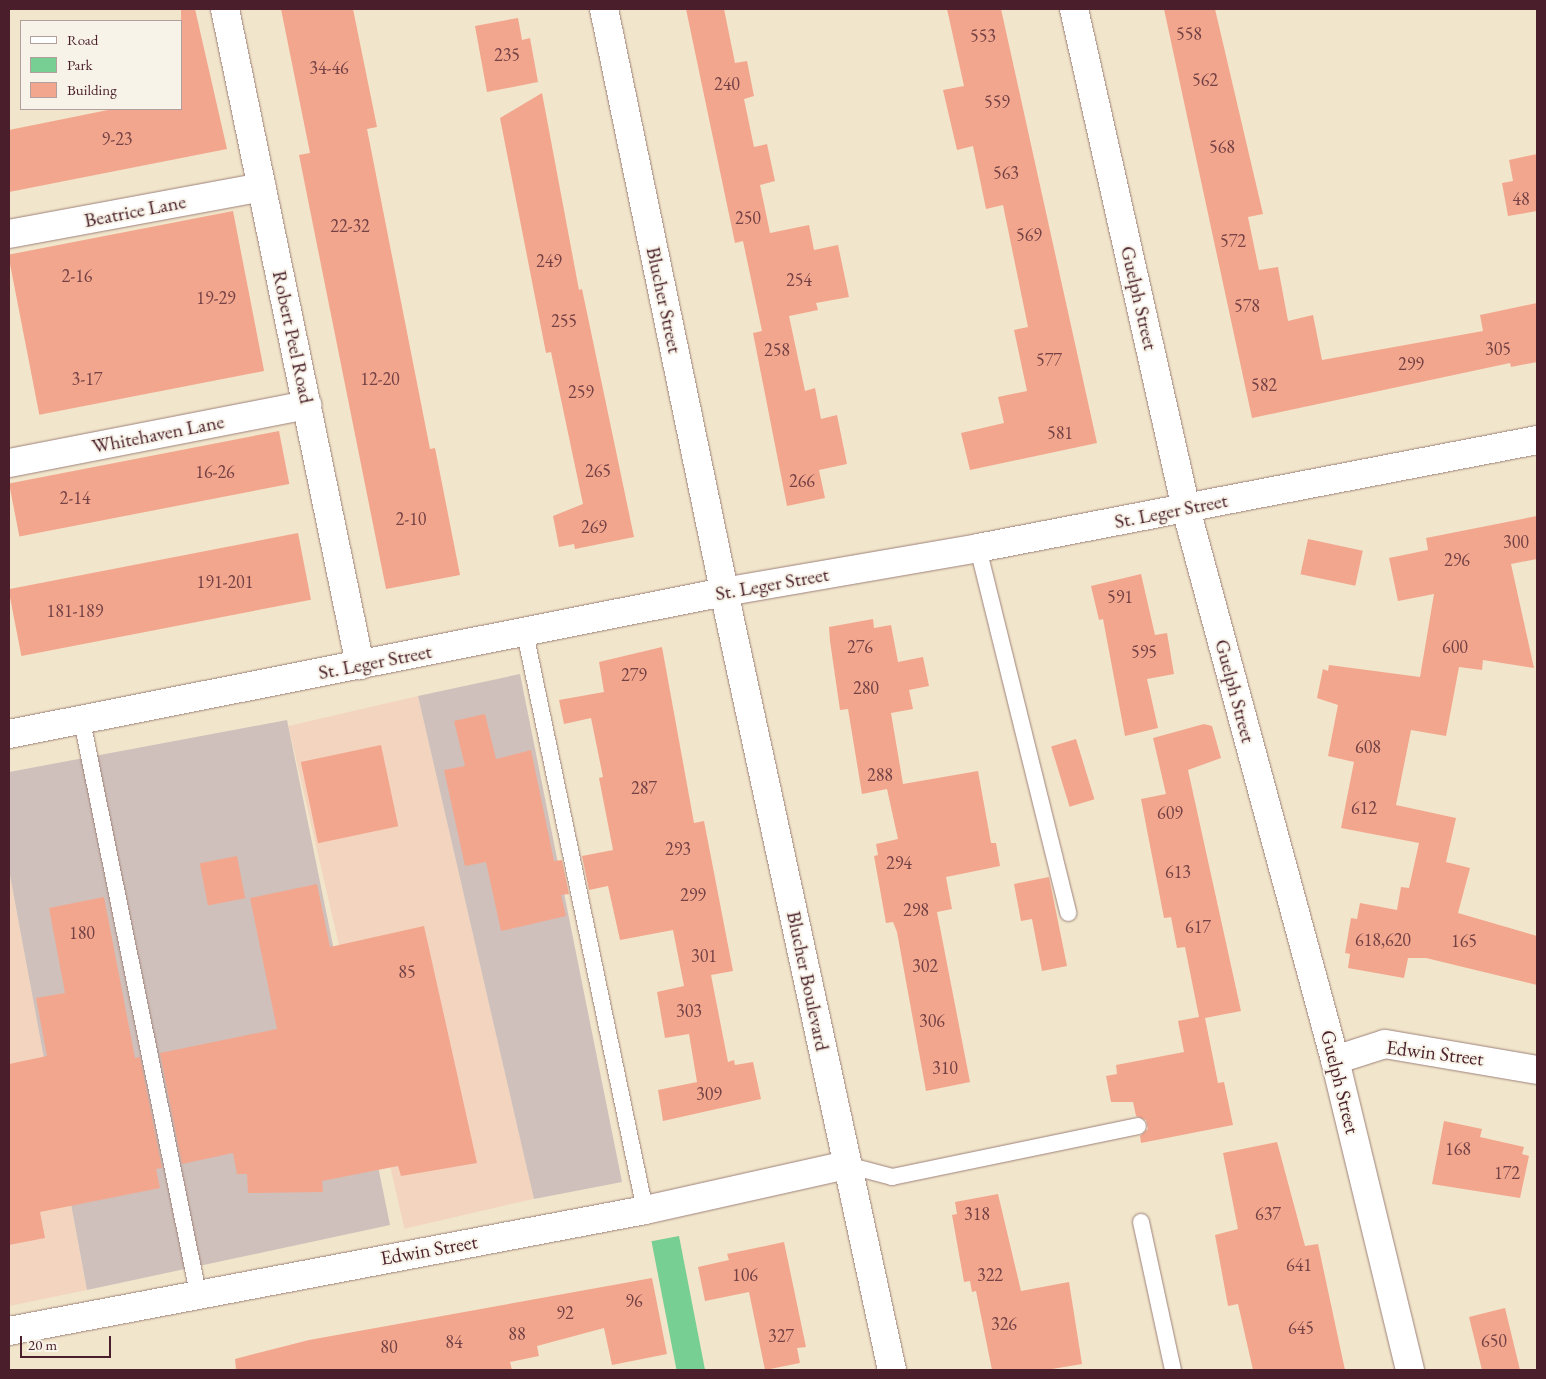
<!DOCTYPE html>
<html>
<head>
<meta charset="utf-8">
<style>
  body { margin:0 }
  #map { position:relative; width:1546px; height:1379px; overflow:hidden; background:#f1e5cb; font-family:"EB Garamond",serif }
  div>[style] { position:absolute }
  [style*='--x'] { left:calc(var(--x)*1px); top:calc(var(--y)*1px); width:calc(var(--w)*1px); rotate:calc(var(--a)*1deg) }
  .built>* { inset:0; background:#f3d4bf; transform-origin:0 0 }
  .industrial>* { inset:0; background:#cfc0bb }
  .green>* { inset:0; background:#77cf94; transform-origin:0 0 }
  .building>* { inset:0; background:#f3a68e; transform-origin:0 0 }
  .roads { filter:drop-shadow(0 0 1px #9e827b) drop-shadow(0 0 1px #9e827b) }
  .lane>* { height:16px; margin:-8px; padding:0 8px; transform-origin:8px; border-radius:8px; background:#fff }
  .street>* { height:28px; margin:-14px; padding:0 14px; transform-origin:14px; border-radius:14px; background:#fff }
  span { translate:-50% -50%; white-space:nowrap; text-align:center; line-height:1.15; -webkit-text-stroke:4px #f7f3e8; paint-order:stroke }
  .number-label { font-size:18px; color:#744144 }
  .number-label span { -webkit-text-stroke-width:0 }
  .street-label { font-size:20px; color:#4a1f2b }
  .frame { position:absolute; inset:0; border:10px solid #4a1f2b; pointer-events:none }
  .legend { position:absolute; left:20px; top:20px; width:162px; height:90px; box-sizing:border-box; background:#f7f3e8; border:1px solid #b29e9c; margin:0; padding:6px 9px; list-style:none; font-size:15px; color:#4a1f2b }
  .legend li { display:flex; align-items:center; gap:10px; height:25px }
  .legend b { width:25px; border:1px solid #b29e9c }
  .scale { position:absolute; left:20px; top:1336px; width:91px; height:22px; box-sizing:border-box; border:2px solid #4a1f2b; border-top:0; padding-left:6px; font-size:15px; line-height:18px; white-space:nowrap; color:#4a1f2b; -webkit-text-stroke:4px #f7f3e8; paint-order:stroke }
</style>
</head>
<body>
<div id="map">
  <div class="built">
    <div style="left:418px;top:696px;width:516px;height:133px;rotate:77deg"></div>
    <div style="clip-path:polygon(9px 870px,87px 1290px,9px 1306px)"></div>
  </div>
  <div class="industrial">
    <div style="clip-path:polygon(520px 674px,622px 1182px,534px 1199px,418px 696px)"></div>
    <div style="clip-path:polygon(287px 720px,390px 1225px,87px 1290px,9px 870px,9px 772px)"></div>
  </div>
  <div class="green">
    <div style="left:679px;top:1236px;width:136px;height:28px;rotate:79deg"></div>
  </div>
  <div class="building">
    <div style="clip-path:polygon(181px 9px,195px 9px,227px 149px,9px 192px,9px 130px,113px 109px,181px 109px)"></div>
    <div style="clip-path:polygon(281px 9px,353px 9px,377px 127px,367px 129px,430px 449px,435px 448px,460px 575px,386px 589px,299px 155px,310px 153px)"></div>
    <div style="clip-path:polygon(686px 9px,724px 9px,735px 63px,747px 61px,754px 96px,744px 99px,754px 147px,767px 144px,775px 181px,760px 185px,770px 233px,809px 225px,814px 250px,838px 245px,849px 297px,816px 303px,818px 310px,789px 316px,805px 391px,815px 388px,821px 419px,837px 415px,847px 464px,819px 470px,825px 498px,787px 506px,753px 333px,762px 331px,743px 241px,735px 243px)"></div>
    <div style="clip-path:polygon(947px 9px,1001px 9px,1097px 443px,970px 470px,961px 433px,1004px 423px,998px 397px,1027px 391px,1014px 330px,1028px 327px,1003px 205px,986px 209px,973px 146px,957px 150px,943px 90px,964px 86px)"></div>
    <div style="clip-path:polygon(1164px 9px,1215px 9px,1263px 214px,1248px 217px,1259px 270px,1278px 267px,1288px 321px,1313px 315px,1322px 360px,1483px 331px,1480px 315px,1537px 303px,1537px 362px,1511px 367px,1510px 363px,1252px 418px)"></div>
    <div style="clip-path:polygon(518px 18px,522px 40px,530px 38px,538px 82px,487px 92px,475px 26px)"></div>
    <div style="clip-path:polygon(542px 93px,579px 290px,582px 289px,634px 537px,575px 549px,574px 544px,559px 547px,553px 516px,583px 504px,551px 352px,546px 353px,500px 118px)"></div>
    <div style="clip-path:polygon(1537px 154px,1537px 211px,1508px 216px,1502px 183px,1513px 181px,1509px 160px)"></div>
    <div style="left:233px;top:211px;width:163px;height:229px;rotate:79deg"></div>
    <div style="left:279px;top:431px;width:54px;height:275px;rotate:79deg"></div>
    <div style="clip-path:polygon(1537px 516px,1537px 559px,1511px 564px,1534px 668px,1483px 660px,1482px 670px,1459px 667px,1446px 736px,1411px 730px,1396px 805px,1456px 818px,1446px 862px,1470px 868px,1458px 913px,1537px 936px,1537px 985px,1426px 958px,1408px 958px,1404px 978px,1348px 968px,1350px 954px,1345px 953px,1351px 918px,1357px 919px,1360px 903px,1397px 910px,1401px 887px,1409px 888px,1419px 843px,1341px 828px,1354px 762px,1328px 756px,1338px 705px,1317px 698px,1323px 669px,1328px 671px,1329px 665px,1420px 677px,1434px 594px,1398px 601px,1389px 558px,1428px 550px,1426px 538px)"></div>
    <div style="left:298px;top:533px;width:68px;height:295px;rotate:79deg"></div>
    <div style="left:1308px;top:539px;width:56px;height:36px;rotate:12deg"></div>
    <div style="clip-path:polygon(1141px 574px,1155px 635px,1167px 633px,1174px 674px,1147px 679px,1158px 728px,1125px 736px,1103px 619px,1099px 620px,1091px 586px)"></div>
    <div style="clip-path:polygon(873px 619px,874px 628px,891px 625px,898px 662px,923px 657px,929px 686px,909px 690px,913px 709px,891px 713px,903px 784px,978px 771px,991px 843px,996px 843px,1000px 866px,946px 877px,952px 909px,937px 912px,970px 1082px,926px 1091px,897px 932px,893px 922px,886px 923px,874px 856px,878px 855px,876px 844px,898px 839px,887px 789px,862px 794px,848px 709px,840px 710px,830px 641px,829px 627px)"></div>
    <div style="clip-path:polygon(662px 647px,694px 823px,704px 821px,733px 971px,711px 975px,728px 1062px,734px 1060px,735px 1065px,753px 1062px,761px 1099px,663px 1121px,658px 1090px,697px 1082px,689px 1034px,665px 1038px,657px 992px,684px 986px,673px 930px,620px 940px,608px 886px,589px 890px,582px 856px,613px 850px,599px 778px,603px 777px,591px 718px,564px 724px,559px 700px,604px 692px,599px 662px)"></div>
    <div style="clip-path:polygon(485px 714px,496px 759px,531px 750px,554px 861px,562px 860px,569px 894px,561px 895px,566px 916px,501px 931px,486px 862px,465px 866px,444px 770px,465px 766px,454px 721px)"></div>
    <div style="clip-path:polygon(1204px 724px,1212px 726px,1221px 758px,1188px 770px,1241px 1011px,1205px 1018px,1218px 1083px,1224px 1082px,1233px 1125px,1141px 1143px,1140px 1136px,1148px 1129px,1146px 1120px,1136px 1116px,1133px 1102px,1111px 1102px,1106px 1076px,1117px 1074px,1116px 1065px,1184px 1052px,1178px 1021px,1199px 1017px,1185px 947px,1177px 948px,1171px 917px,1164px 918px,1141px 799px,1166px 794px,1153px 738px)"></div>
    <div style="left:1076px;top:739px;width:63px;height:26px;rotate:73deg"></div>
    <div style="left:381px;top:745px;width:83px;height:82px;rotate:78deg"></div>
    <div style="left:237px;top:856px;width:43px;height:38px;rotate:79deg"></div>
    <div style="clip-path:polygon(1049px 877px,1067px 966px,1042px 971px,1032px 919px,1021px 921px,1014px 884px)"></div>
    <div style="clip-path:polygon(317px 884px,330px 947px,424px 926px,477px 1163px,401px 1176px,398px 1166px,322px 1181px,323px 1192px,248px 1193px,247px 1174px,237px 1174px,233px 1153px,182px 1164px,160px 1053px,277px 1029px,250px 898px)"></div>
    <div style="clip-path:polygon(104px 897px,135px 1058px,140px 1057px,162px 1168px,156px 1169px,160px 1188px,40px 1212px,45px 1238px,9px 1245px,9px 1064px,47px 1056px,36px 998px,65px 993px,49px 908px)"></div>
    <div style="clip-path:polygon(1444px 1121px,1482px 1129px,1480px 1137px,1524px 1147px,1522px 1154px,1529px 1156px,1520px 1198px,1432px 1184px)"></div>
    <div style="clip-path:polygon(1277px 1142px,1305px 1246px,1318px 1244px,1345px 1370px,1253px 1370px,1238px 1304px,1228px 1306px,1215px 1235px,1238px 1229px,1223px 1153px)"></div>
    <div style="clip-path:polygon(998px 1194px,1021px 1291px,1069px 1282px,1082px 1364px,1046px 1370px,992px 1370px,976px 1291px,972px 1292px,970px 1281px,964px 1282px,952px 1215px,957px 1214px,955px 1202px)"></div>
    <div style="clip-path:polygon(784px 1242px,806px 1347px,797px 1348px,800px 1363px,765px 1370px,749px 1292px,705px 1301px,698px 1267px,729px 1260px,727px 1254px)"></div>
    <div style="clip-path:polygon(652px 1278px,667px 1354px,612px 1365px,604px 1328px,537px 1346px,539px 1356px,510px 1362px,512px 1370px,236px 1370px,235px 1359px,309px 1340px)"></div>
    <div style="clip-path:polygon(1505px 1308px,1520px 1370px,1482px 1370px,1469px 1317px)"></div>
  </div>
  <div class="roads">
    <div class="lane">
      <div style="--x:978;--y:548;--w:376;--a:76.1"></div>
      <div style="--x:525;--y:633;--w:589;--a:78.25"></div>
      <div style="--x:82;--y:721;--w:584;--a:78.54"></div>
      <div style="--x:847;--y:1165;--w:47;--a:14.9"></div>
      <div style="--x:892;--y:1177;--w:251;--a:-11.7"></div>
      <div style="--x:1141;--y:1222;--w:151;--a:77.8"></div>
    </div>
    <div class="street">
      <div style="--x:225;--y:9;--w:670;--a:78.37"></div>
      <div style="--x:604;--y:9;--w:633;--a:78.34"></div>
      <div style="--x:732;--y:629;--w:758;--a:77.82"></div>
      <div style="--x:1074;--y:9;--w:512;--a:77.37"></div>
      <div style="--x:1186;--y:509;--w:571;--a:74.87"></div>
      <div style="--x:1335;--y:1060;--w:319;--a:76.4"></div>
      <div style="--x:9;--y:234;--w:257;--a:-10.5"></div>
      <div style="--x:9;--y:463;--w:304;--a:-11"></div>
      <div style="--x:9;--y:734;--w:729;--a:-11.23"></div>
      <div style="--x:724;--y:592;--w:258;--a:-9.8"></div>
      <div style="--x:978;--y:548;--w:569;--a:-10.93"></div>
      <div style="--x:1335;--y:1060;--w:52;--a:-17.7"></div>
      <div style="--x:1385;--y:1044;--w:154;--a:9.7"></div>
      <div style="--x:9;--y:1331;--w:647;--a:-10.77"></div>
      <div style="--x:645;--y:1210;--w:207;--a:-12.6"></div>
    </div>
  </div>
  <div class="number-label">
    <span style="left:1189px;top:34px">558</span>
    <span style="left:983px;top:36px">553</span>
    <span style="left:507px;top:55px">235</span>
    <span style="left:329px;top:68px">34-46</span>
    <span style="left:1205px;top:80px">562</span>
    <span style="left:727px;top:84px">240</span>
    <span style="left:997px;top:102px">559</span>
    <span style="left:117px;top:139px">9-23</span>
    <span style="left:1222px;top:147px">568</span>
    <span style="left:1006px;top:173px">563</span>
    <span style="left:1521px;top:199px">48</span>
    <span style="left:748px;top:218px">250</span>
    <span style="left:350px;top:226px">22-32</span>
    <span style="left:1029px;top:235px">569</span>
    <span style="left:1233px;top:241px">572</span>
    <span style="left:549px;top:261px">249</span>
    <span style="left:77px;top:276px">2-16</span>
    <span style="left:799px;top:280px">254</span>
    <span style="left:216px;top:298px">19-29</span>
    <span style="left:1247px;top:306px">578</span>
    <span style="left:564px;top:321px">255</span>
    <span style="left:1498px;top:349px">305</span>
    <span style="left:777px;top:350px">258</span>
    <span style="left:1049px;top:360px">577</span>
    <span style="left:1411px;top:364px">299</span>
    <span style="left:87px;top:379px">3-17</span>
    <span style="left:380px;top:379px">12-20</span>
    <span style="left:1264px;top:385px">582</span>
    <span style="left:581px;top:392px">259</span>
    <span style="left:1060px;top:433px">581</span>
    <span style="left:598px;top:471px">265</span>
    <span style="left:215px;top:472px">16-26</span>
    <span style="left:802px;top:481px">266</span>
    <span style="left:75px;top:498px">2-14</span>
    <span style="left:411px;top:519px">2-10</span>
    <span style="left:594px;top:527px">269</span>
    <span style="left:1516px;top:542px">300</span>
    <span style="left:1457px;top:560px">296</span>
    <span style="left:225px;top:582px">191-201</span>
    <span style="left:1120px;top:597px">591</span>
    <span style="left:75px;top:611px">181-189</span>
    <span style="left:860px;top:647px">276</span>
    <span style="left:1455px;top:647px">600</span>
    <span style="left:1144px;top:652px">595</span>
    <span style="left:634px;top:675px">279</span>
    <span style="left:866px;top:688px">280</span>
    <span style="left:1368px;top:747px">608</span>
    <span style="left:880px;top:775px">288</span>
    <span style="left:644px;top:788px">287</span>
    <span style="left:1364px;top:808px">612</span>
    <span style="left:1170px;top:813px">609</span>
    <span style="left:678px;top:849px">293</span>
    <span style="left:899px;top:863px">294</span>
    <span style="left:1178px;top:872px">613</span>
    <span style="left:693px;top:895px">299</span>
    <span style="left:916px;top:910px">298</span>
    <span style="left:1198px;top:927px">617</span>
    <span style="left:82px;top:933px">180</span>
    <span style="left:1383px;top:940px">618,620</span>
    <span style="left:1464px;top:941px">165</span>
    <span style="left:704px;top:956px">301</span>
    <span style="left:925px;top:966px">302</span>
    <span style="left:407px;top:972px">85</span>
    <span style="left:689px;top:1011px">303</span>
    <span style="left:932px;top:1021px">306</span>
    <span style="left:945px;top:1068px">310</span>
    <span style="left:709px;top:1094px">309</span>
    <span style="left:1458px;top:1149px">168</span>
    <span style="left:1507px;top:1173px">172</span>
    <span style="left:977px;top:1214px">318</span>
    <span style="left:1268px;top:1214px">637</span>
    <span style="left:1299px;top:1265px">641</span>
    <span style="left:745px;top:1275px">106</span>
    <span style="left:990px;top:1275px">322</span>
    <span style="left:634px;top:1301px">96</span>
    <span style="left:565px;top:1313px">92</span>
    <span style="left:1004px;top:1324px">326</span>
    <span style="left:1301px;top:1328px">645</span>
    <span style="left:517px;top:1334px">88</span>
    <span style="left:781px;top:1336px">327</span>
    <span style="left:1494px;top:1341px">650</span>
    <span style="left:454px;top:1342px">84</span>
    <span style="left:389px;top:1347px">80</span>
  </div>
  <div class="street-label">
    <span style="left:135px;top:211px;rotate:-11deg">Beatrice Lane</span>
    <span style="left:1139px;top:298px;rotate:77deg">Guelph Street</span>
    <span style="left:664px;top:300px;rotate:78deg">Blucher Street</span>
    <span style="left:293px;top:337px;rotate:78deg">Robert Peel Road</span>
    <span style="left:158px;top:434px;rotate:-11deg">Whitehaven Lane</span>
    <span style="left:1171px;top:511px;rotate:-11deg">St. Leger Street</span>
    <span style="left:772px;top:584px;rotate:-10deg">St. Leger Street</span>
    <span style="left:375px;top:662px;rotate:-11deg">St. Leger Street</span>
    <span style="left:1235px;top:691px;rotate:75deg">Guelph Street</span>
    <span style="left:808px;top:981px;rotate:78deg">Blucher Boulevard</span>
    <span style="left:1435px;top:1053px;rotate:7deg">Edwin Street</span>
    <span style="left:1340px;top:1082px;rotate:76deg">Guelph Street</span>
    <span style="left:429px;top:1250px;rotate:-10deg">Edwin Street</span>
  </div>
  <div class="frame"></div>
  <ul class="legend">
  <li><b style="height:6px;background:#fff"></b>Road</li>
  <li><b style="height:14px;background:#77cf94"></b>Park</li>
  <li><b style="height:14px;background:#f3a68e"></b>Building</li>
  </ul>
  <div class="scale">20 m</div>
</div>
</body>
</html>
